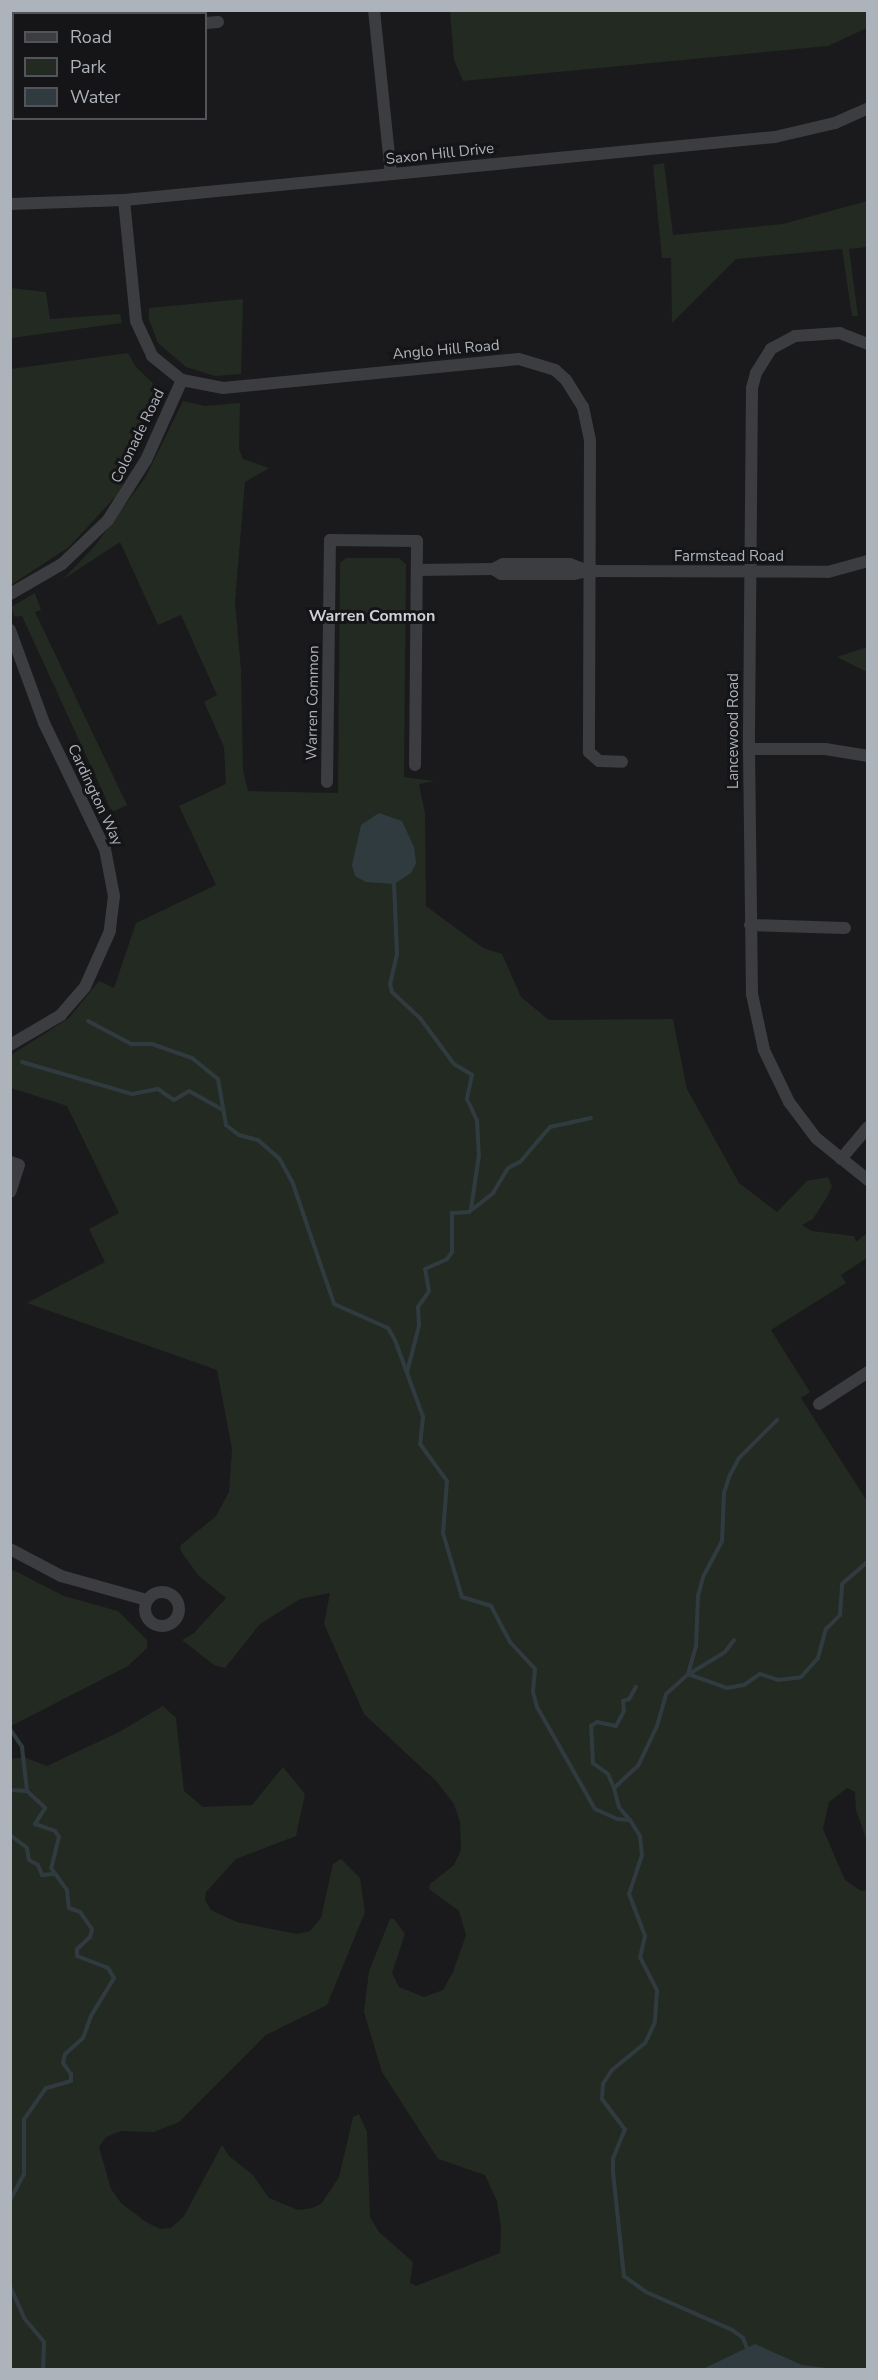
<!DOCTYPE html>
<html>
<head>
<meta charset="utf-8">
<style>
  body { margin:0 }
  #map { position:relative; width:878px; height:2380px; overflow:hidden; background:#1a1a1c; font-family:"Nunito Sans",sans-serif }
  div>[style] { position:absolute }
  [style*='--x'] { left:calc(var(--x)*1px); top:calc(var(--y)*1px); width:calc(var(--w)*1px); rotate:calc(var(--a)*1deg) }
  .green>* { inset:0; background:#222a22 }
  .water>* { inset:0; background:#303b40 }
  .stream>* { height:4px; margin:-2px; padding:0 2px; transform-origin:2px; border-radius:2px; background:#303b40 }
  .minor>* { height:12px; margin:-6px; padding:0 6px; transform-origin:6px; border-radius:6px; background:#3b3d41 }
  .minor>.ring { margin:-6px; padding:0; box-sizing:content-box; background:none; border:12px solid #3b3d41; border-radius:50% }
  span { translate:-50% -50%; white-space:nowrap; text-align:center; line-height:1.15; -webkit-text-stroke:6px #151517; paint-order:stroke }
  .street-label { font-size:15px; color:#adb3bb }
  .neighbourhood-label { font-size:16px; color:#ced1d7; font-weight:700 }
  .frame { position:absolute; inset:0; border:12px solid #adb3bb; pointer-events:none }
  .legend { position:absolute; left:12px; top:12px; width:195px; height:108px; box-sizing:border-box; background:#151517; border:2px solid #525459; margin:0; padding:8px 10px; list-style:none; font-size:18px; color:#adb3bb }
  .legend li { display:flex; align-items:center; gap:12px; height:30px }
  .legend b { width:30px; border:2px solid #525459 }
</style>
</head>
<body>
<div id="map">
  <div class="green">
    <div style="clip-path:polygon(867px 10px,867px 28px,828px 46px,463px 81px,454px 60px,450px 11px)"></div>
    <div style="clip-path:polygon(664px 163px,673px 235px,783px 224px,867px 201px,867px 247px,849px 249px,858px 316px,852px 316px,842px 249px,736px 259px,672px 323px,671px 258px,662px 258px,653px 165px)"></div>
    <div style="clip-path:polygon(11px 288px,46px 292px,50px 319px,120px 314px,122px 323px,11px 338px)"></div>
    <div style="clip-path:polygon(243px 299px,241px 374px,215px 376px,186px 367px,158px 343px,149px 320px,149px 308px)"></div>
    <div style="clip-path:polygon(128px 353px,136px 367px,163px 393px,118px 494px,69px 547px,11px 585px,11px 369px)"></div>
    <div style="clip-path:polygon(183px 401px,205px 406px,240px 403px,239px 449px,243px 459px,269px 468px,245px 482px,235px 602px,241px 670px,243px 770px,248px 791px,338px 793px,340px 563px,346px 558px,399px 558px,406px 564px,404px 777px,434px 781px,419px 784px,425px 813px,426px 906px,483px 948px,502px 954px,521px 997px,549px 1020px,673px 1019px,687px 1089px,739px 1183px,777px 1212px,807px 1181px,828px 1177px,832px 1186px,827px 1197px,813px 1219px,802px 1225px,812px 1231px,854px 1236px,856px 1242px,867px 1233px,867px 1258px,841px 1275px,846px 1283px,771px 1330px,810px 1392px,801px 1398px,867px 1501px,867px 1841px,856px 1810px,855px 1792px,847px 1788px,829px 1802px,823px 1829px,845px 1880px,861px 1891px,867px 1890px,867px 2369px,11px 2369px,11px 1759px,24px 1757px,47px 1766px,119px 1732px,163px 1706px,176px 1718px,184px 1791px,203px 1807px,252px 1805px,283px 1767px,305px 1794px,296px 1836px,236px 1859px,206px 1892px,205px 1900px,211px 1910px,237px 1922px,297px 1934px,310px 1931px,321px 1918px,333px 1864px,341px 1859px,360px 1878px,365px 1912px,327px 2005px,266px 2035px,179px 2122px,154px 2132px,121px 2131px,106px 2137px,99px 2147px,111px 2189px,121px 2203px,146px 2222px,160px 2229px,171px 2228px,184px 2216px,222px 2145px,229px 2156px,253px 2175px,269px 2198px,298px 2210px,312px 2208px,321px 2204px,339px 2177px,353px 2117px,359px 2114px,367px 2132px,370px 2217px,379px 2232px,413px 2262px,410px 2283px,416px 2286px,500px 2253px,501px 2227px,497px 2201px,485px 2175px,438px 2159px,382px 2072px,364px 2012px,369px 1971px,390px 1919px,394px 1919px,405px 1934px,392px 1973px,399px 1987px,424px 1997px,443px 1990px,453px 1972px,466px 1935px,459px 1911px,429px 1889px,430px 1884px,454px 1865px,461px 1850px,460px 1822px,454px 1804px,437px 1782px,364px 1714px,324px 1624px,330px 1593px,300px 1599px,260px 1624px,225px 1668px,214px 1665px,182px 1640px,193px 1634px,226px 1598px,198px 1575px,180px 1550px,181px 1545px,216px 1516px,229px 1492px,232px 1449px,217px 1370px,27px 1303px,105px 1262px,89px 1229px,119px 1213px,67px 1106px,11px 1088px,11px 1055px,69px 1018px,99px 981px,114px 988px,136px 923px,216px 885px,179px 806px,226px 784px,224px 747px,204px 702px,217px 695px,181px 615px,158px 625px,120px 542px,62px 580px,94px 547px,145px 478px)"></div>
    <div style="clip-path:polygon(35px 593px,41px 610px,35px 612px,127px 805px,112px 812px,22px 616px,15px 617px,11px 607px)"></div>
    <div style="clip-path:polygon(867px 647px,867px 672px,837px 657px)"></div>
    <div style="clip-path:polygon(11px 1569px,64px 1596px,118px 1611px,147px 1640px,147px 1648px,128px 1666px,11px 1726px)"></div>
  </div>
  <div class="water">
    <div style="clip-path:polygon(379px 813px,402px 821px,414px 847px,416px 863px,411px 873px,394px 884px,366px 882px,355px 876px,352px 865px,361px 825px)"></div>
    <div style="clip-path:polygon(755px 2344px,802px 2365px,835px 2369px,703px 2369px)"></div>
  </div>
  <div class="stream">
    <div style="--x:394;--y:883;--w:71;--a:87.6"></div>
    <div style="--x:397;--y:954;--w:31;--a:103"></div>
    <div style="--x:390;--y:984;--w:8;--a:76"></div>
    <div style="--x:392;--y:992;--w:38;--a:43"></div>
    <div style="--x:420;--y:1018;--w:57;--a:53.5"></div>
    <div style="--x:454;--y:1064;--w:21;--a:31"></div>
    <div style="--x:472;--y:1075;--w:25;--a:102"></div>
    <div style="--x:467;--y:1099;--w:23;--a:65"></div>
    <div style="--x:477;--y:1120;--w:35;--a:87"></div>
    <div style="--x:479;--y:1155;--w:55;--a:98.4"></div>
    <div style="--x:88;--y:1021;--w:49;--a:28.1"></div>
    <div style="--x:131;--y:1044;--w:21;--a:0"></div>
    <div style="--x:152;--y:1044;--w:42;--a:19.3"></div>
    <div style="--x:192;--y:1058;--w:33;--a:39"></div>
    <div style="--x:218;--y:1079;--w:47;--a:80.1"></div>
    <div style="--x:226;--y:1125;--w:16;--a:38"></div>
    <div style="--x:239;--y:1135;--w:20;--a:15"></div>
    <div style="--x:258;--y:1140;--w:28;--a:41"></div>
    <div style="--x:279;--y:1158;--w:26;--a:61"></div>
    <div style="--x:292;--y:1181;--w:130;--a:71.1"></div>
    <div style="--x:334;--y:1304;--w:59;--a:24"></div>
    <div style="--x:388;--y:1328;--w:14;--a:60"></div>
    <div style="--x:395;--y:1340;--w:82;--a:70"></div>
    <div style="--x:423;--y:1417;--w:27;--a:96"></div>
    <div style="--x:420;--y:1444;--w:46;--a:53.9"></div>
    <div style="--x:447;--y:1481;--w:52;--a:94.4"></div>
    <div style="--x:443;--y:1533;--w:67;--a:73.5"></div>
    <div style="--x:462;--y:1597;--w:30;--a:17"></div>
    <div style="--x:491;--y:1606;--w:41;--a:62.2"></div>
    <div style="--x:510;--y:1642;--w:37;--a:47"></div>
    <div style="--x:535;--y:1669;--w:23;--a:95"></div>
    <div style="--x:533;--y:1692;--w:16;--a:75"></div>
    <div style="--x:537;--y:1707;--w:117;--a:60.4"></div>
    <div style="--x:595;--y:1809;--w:24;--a:24"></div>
    <div style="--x:617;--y:1819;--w:13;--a:4"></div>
    <div style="--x:630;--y:1820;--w:19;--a:58"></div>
    <div style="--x:640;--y:1836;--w:19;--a:84"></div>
    <div style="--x:642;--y:1855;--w:41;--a:108.4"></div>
    <div style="--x:629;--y:1894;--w:45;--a:69.1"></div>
    <div style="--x:645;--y:1936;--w:22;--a:103"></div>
    <div style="--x:640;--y:1957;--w:38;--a:63"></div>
    <div style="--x:657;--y:1991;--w:31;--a:94"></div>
    <div style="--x:655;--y:2022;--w:23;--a:115"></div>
    <div style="--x:645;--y:2043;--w:43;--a:140.7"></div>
    <div style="--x:612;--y:2070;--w:17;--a:123"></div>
    <div style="--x:603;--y:2084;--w:15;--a:94"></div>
    <div style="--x:602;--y:2099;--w:38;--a:53"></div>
    <div style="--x:625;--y:2129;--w:31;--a:112"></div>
    <div style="--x:613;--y:2158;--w:14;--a:90"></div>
    <div style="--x:613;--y:2172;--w:105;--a:84"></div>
    <div style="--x:624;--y:2276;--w:27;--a:36"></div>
    <div style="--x:646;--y:2292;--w:94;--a:23.8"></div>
    <div style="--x:732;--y:2330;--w:14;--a:36"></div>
    <div style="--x:743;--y:2338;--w:14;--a:69"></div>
    <div style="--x:22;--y:1062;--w:115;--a:16.2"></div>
    <div style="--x:132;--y:1094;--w:26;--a:-11"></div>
    <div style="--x:158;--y:1089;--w:19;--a:35"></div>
    <div style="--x:174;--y:1100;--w:17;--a:-31"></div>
    <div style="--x:189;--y:1091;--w:38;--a:29"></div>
    <div style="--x:407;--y:1372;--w:48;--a:-75.4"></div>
    <div style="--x:419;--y:1326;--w:19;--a:-93"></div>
    <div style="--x:418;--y:1307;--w:19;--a:-55"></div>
    <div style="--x:429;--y:1291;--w:22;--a:-100"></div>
    <div style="--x:425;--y:1269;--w:24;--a:-24"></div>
    <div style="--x:447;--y:1259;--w:9;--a:-54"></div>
    <div style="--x:452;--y:1252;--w:39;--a:-90"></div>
    <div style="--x:452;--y:1213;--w:17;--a:-3"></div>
    <div style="--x:469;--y:1212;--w:31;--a:-38"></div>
    <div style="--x:493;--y:1193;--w:29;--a:-59"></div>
    <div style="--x:508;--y:1168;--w:13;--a:-27"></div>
    <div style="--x:520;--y:1162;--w:46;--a:-49.4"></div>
    <div style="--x:550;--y:1127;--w:42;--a:-12.4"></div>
    <div style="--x:688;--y:1674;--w:41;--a:19.7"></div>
    <div style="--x:727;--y:1688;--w:17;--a:-10"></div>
    <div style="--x:744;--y:1685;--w:19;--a:-35"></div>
    <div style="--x:760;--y:1674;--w:19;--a:18"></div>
    <div style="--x:778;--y:1680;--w:23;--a:-7"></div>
    <div style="--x:801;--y:1677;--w:25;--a:-48"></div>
    <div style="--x:818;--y:1658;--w:30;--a:-75"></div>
    <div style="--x:826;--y:1629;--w:20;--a:-45"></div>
    <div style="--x:840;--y:1615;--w:31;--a:-86"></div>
    <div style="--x:842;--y:1584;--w:35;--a:-41"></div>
    <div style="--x:689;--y:1674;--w:42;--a:-31.4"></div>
    <div style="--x:725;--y:1652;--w:15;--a:-53"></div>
    <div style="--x:10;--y:1729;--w:22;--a:56"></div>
    <div style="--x:22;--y:1747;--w:44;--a:83.5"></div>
    <div style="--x:27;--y:1791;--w:25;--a:43"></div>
    <div style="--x:45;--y:1808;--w:19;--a:122"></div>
    <div style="--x:35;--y:1824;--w:21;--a:19"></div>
    <div style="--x:55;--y:1831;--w:7;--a:56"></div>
    <div style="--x:59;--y:1837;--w:32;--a:104"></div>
    <div style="--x:51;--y:1868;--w:27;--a:54"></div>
    <div style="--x:67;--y:1890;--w:18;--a:84"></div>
    <div style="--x:69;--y:1908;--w:12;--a:20"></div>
    <div style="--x:80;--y:1912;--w:21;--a:55"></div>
    <div style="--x:92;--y:1929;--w:8;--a:104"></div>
    <div style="--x:90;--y:1937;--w:18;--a:137"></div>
    <div style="--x:77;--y:1949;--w:7;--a:90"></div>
    <div style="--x:77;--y:1956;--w:33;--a:21"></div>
    <div style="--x:108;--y:1968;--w:12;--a:59"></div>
    <div style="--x:114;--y:1978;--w:44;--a:121.2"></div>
    <div style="--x:91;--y:2016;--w:23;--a:110"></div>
    <div style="--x:83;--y:2038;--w:24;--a:138"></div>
    <div style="--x:65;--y:2054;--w:9;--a:103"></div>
    <div style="--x:63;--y:2063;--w:14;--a:54"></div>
    <div style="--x:71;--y:2074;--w:7;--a:90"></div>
    <div style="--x:71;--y:2081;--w:26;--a:164"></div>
    <div style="--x:46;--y:2088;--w:38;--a:125"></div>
    <div style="--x:24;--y:2119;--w:55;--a:90"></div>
    <div style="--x:24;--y:2174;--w:30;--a:118"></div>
    <div style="--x:614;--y:1788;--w:15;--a:-113"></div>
    <div style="--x:608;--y:1774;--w:19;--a:-144"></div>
    <div style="--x:593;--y:1763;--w:37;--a:-93"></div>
    <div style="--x:591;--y:1726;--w:7;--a:-34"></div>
    <div style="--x:597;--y:1722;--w:19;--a:12"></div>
    <div style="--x:616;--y:1726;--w:17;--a:-62"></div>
    <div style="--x:624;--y:1711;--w:10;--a:-96"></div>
    <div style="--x:623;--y:1701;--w:6;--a:-18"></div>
    <div style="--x:629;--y:1699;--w:14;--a:-60"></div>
    <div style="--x:10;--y:1790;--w:17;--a:3"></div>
    <div style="--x:629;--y:1819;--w:16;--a:-130"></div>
    <div style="--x:619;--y:1807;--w:20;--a:-105"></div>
    <div style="--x:614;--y:1788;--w:33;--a:-43"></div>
    <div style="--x:638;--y:1766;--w:44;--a:-64.6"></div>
    <div style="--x:657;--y:1726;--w:33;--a:-74"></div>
    <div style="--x:666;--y:1694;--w:30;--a:-42"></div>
    <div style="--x:688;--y:1674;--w:29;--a:-74"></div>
    <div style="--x:696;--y:1646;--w:50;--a:-87.7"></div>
    <div style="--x:698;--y:1596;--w:20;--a:-75"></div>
    <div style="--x:703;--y:1577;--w:41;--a:-62.2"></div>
    <div style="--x:722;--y:1541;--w:48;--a:-87.6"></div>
    <div style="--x:724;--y:1493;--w:19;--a:-72"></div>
    <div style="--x:730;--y:1475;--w:19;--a:-62"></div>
    <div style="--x:739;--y:1458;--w:54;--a:-45"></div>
    <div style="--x:10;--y:1835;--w:21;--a:37"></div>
    <div style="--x:27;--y:1848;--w:12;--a:81"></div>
    <div style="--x:29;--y:1860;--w:10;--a:29"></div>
    <div style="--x:38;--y:1865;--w:11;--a:68"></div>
    <div style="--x:42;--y:1875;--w:12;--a:-5"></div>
    <div style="--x:10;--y:2286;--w:35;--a:66"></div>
    <div style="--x:24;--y:2318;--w:31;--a:50"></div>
    <div style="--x:44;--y:2342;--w:28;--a:92"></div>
  </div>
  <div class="minor">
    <div style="--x:374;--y:10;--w:165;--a:84.1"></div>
    <div style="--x:206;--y:23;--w:12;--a:-5"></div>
    <div style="--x:10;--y:35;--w:4;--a:14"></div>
    <div style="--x:124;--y:200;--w:122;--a:84.3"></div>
    <div style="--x:136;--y:321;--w:38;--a:65"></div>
    <div style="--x:152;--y:356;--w:38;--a:39"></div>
    <div style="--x:182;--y:380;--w:42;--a:11"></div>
    <div style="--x:223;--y:388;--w:297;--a:-5.6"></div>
    <div style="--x:519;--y:359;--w:38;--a:17"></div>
    <div style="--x:555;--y:370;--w:15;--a:42"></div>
    <div style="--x:566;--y:380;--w:32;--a:58"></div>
    <div style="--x:583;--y:407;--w:35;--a:78"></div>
    <div style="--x:590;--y:441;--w:311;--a:90.2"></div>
    <div style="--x:589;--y:752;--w:13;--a:42"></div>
    <div style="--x:599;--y:761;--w:23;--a:2"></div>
    <div style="--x:10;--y:204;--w:114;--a:-2"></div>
    <div style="--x:124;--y:200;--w:654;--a:-5.53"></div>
    <div style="--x:775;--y:137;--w:62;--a:-13.1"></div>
    <div style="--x:835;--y:123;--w:36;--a:-24"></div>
    <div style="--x:868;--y:344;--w:30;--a:-159"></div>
    <div style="--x:840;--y:333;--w:45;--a:176.2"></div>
    <div style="--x:795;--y:336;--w:27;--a:152"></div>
    <div style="--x:771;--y:349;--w:28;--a:122"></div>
    <div style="--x:756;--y:373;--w:16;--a:105"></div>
    <div style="--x:752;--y:388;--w:361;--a:90.5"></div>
    <div style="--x:749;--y:749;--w:245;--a:89.3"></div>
    <div style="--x:752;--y:994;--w:57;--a:77.9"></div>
    <div style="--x:764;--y:1050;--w:58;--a:64.3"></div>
    <div style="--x:789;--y:1102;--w:45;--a:53.1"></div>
    <div style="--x:816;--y:1138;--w:67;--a:38.9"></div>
    <div style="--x:493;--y:569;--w:9;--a:32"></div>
    <div style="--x:501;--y:574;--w:73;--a:0"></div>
    <div style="--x:574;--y:574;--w:14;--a:-12"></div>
    <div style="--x:588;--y:571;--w:240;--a:0.2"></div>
    <div style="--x:828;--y:572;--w:41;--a:-15.4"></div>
    <div style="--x:417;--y:570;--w:76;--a:-0.8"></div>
    <div style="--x:493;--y:569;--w:11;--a:-27"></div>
    <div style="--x:503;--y:564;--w:67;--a:0"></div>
    <div style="--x:570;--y:564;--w:19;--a:21"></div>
    <div style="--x:10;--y:594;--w:60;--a:-30"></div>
    <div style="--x:62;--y:564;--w:64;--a:-43.7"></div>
    <div style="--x:108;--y:520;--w:71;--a:-57.7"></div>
    <div style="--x:146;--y:460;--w:88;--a:-65.8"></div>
    <div style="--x:10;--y:630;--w:99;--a:69.9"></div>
    <div style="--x:44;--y:723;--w:140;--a:64.2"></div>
    <div style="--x:105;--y:849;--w:48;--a:79.2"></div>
    <div style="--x:114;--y:896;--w:35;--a:97"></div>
    <div style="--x:110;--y:931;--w:61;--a:114.1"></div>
    <div style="--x:85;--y:987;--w:37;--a:131"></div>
    <div style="--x:61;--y:1015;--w:59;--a:149.5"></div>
    <div style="--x:749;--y:749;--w:76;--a:0"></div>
    <div style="--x:825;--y:749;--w:44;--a:9.2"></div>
    <div style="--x:327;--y:782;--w:242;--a:-89.3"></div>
    <div style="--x:330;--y:540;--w:87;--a:0.7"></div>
    <div style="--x:417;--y:541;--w:224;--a:90.5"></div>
    <div style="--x:750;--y:925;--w:95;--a:1.8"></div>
    <div style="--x:841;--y:1159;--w:42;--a:-49.8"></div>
    <div style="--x:10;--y:1162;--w:9;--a:18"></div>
    <div style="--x:19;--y:1165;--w:28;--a:108"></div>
    <div style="--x:819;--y:1404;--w:59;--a:-33.1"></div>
    <div style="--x:10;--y:1549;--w:58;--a:27.9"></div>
    <div style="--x:61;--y:1576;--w:89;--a:15.6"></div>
    <div class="ring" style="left:145px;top:1592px;width:22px;height:22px"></div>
  </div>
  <div class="street-label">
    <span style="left:440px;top:154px;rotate:-6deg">Saxon Hill Drive</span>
    <span style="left:446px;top:350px;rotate:-5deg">Anglo Hill Road</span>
    <span style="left:138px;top:436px;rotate:-64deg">Colonade Road</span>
    <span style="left:729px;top:557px">Farmstead Road</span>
    <span style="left:313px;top:703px;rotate:-89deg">Warren Common</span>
    <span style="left:734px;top:731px;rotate:-90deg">Lancewood Road</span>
    <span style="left:95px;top:795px;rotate:65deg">Cardington Way</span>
  </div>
  <div class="neighbourhood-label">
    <span style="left:372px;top:616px">Warren Common</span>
  </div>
  <div class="frame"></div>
  <ul class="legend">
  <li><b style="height:8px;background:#3b3d41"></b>Road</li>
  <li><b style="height:16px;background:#222a22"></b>Park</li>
  <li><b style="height:16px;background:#303b40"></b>Water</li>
  </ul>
</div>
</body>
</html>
